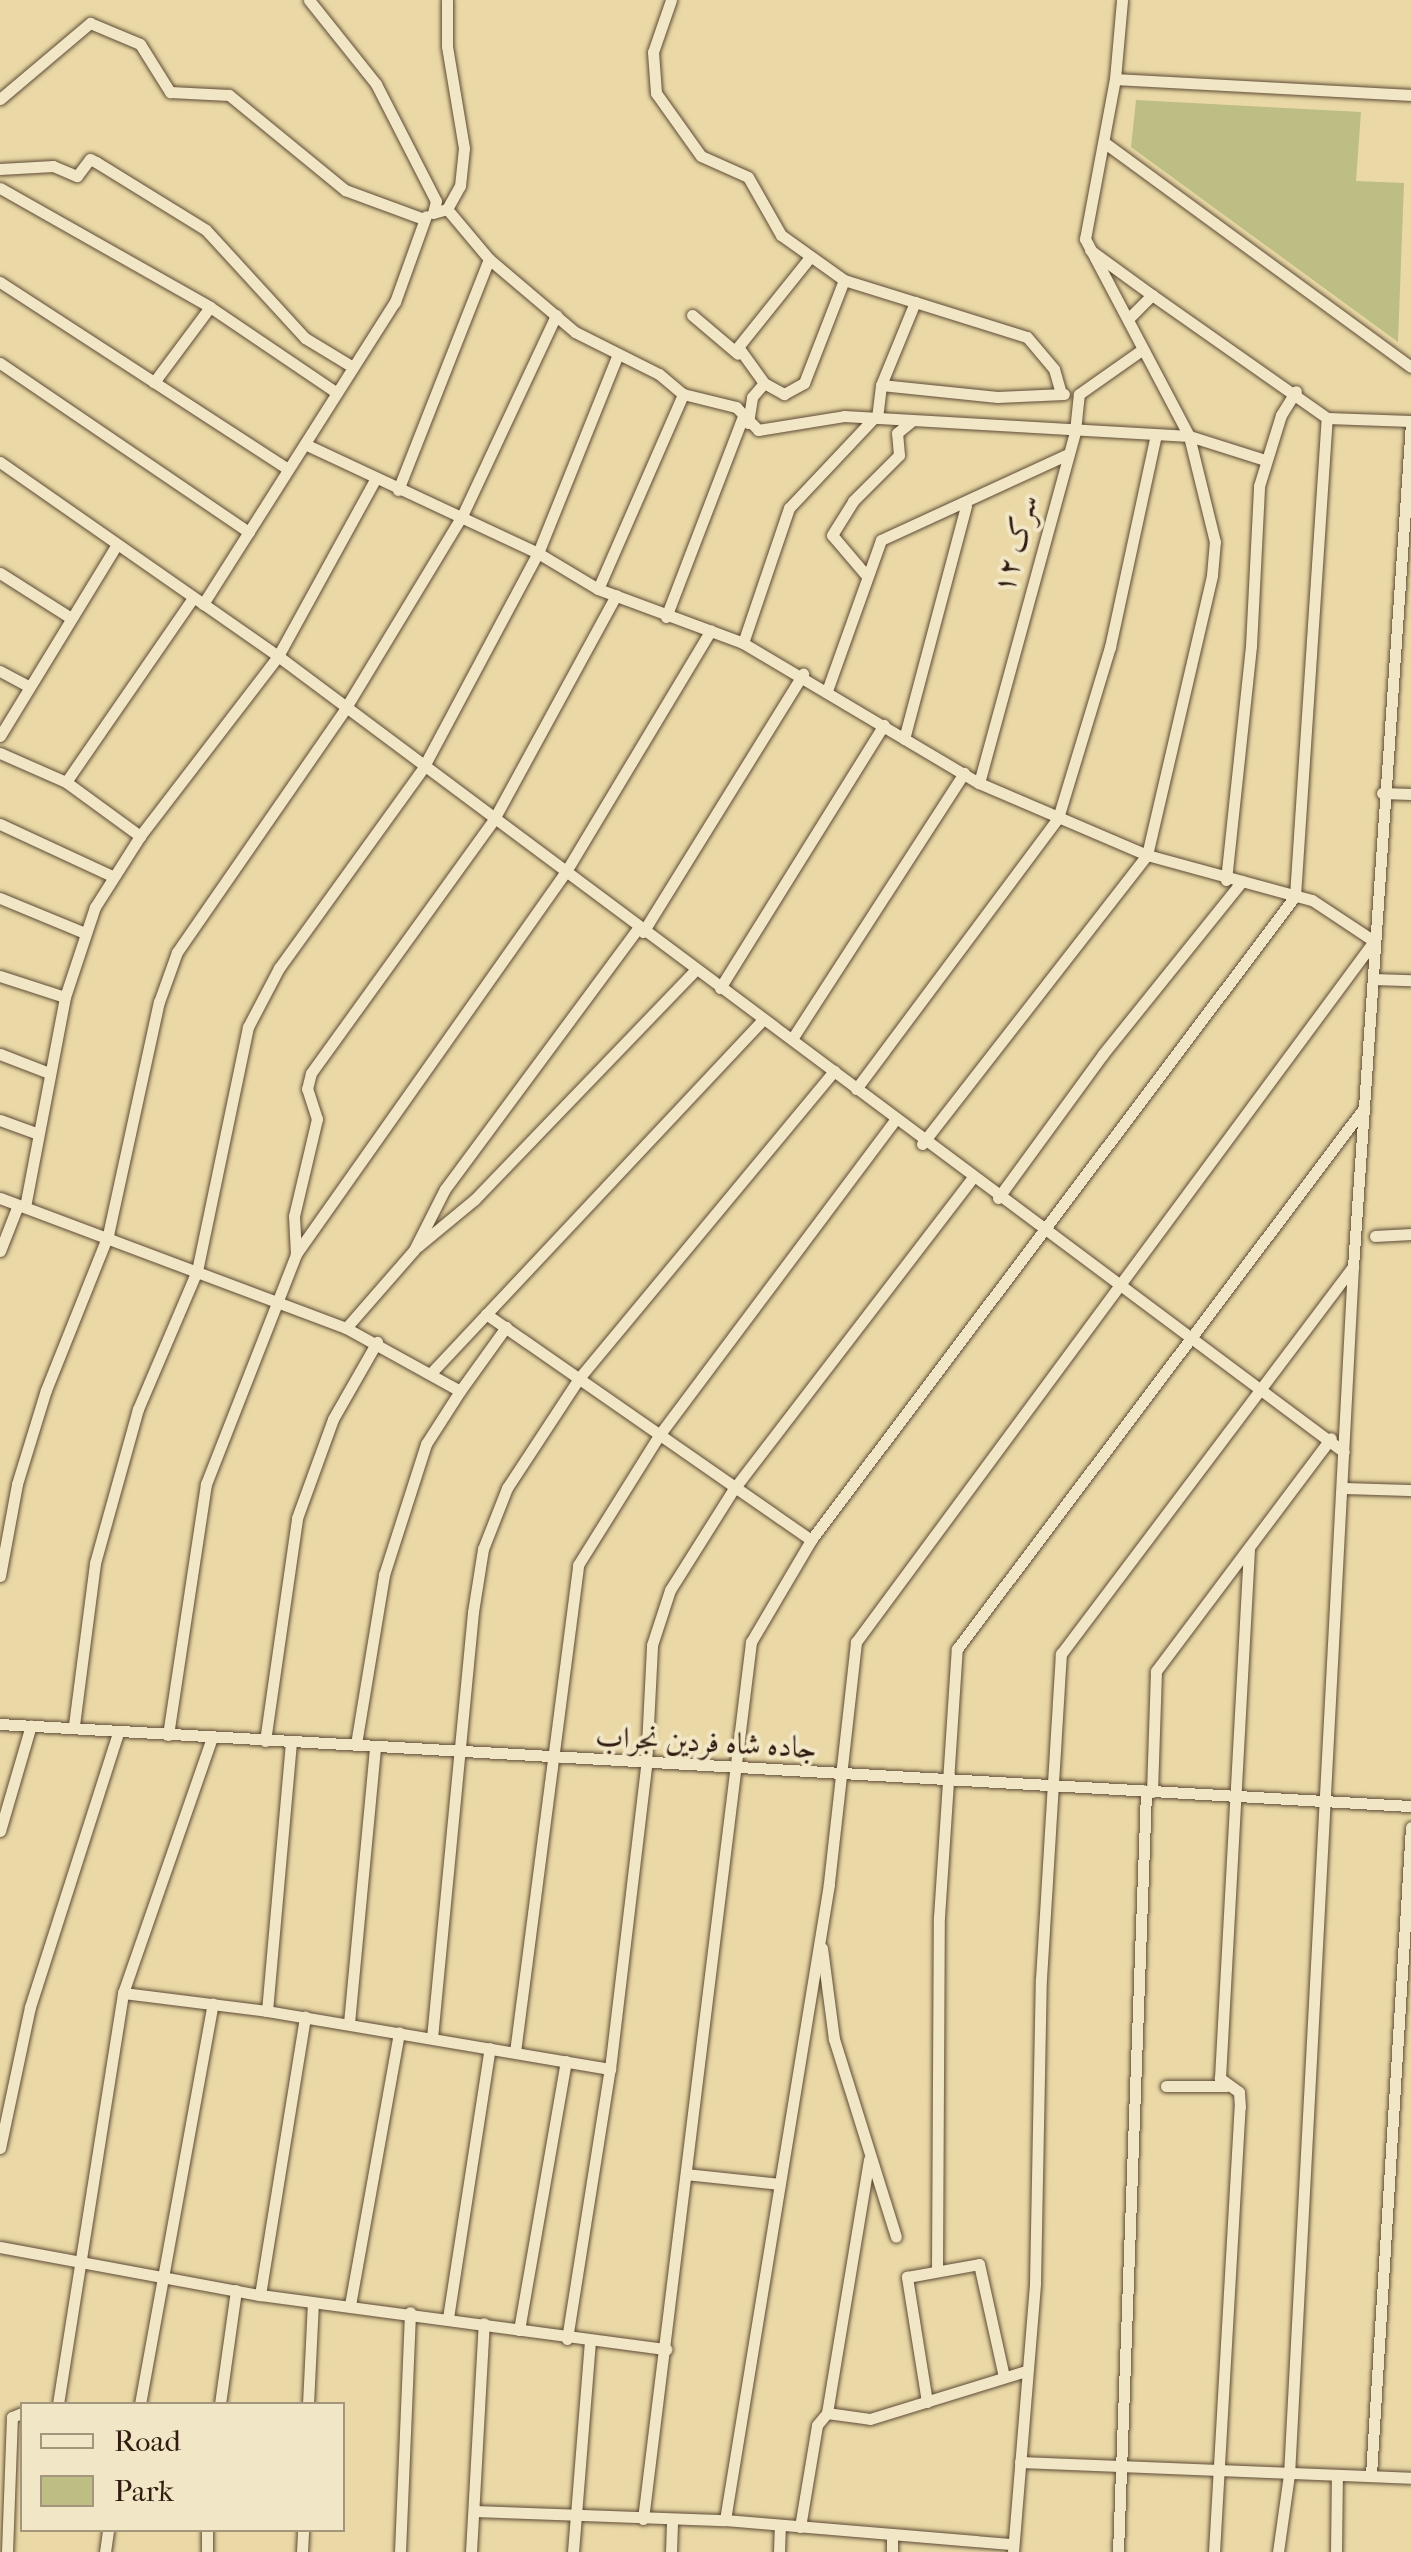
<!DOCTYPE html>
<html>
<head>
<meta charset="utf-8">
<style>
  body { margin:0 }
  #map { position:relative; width:1411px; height:2552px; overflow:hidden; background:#ead9a6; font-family:"IM FELL French Canon",Amiri,serif }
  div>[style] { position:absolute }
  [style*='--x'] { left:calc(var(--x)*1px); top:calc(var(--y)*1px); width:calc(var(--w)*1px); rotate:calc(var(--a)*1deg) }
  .green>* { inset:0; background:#bcbe83 }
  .roads { filter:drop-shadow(0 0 2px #5e4b36) drop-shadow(0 0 2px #5e4b36) }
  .minor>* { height:11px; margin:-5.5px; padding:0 5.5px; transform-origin:5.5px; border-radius:5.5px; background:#f1e6c5 }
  span { translate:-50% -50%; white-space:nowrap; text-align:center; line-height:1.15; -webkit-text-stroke:8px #f1e6c5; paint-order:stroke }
  .street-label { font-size:30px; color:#301c11 }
  .legend { position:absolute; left:20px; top:2402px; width:325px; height:130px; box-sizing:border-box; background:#f1e6c5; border:2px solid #a4957d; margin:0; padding:12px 18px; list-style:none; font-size:30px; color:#301c11 }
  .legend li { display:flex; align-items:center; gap:20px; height:50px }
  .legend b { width:50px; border:2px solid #a4957d }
</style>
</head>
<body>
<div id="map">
  <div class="green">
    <div style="clip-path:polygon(1136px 100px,1361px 112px,1356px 181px,1404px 183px,1398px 342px,1131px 147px)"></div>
  </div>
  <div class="roads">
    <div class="minor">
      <div style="--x:309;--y:0;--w:107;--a:51.4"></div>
      <div style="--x:376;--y:84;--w:131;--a:62.9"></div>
      <div style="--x:436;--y:201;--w:12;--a:104"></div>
      <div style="--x:433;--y:213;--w:15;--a:-16"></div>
      <div style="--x:447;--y:209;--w:65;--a:50"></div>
      <div style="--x:489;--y:259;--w:113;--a:40.3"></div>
      <div style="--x:575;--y:332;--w:94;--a:26.6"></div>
      <div style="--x:659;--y:374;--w:31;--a:40"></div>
      <div style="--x:683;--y:394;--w:55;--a:13.8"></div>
      <div style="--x:736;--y:407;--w:32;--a:46"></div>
      <div style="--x:758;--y:430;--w:87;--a:-9.2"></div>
      <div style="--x:844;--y:416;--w:346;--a:3.3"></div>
      <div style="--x:1189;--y:436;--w:80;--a:17.5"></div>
      <div style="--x:671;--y:0;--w:55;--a:109.1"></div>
      <div style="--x:653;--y:52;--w:41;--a:85.8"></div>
      <div style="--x:656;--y:93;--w:77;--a:54.5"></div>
      <div style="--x:701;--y:156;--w:51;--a:24.1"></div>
      <div style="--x:748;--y:177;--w:67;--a:60.4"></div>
      <div style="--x:781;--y:235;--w:77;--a:35.5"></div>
      <div style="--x:1115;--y:79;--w:296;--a:3.1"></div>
      <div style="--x:0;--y:99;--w:118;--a:-40.2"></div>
      <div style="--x:90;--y:23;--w:54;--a:22.8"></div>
      <div style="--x:140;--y:44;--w:57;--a:58"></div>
      <div style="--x:170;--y:92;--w:59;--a:2.9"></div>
      <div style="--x:229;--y:95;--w:150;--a:39.3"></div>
      <div style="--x:345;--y:190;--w:81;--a:20.2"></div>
      <div style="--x:1105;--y:143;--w:379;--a:36.2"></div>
      <div style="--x:0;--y:169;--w:53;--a:-3.2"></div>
      <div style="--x:53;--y:166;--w:26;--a:23"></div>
      <div style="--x:77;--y:176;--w:21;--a:-53"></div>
      <div style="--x:90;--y:159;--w:7;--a:27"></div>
      <div style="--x:96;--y:162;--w:129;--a:31.7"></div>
      <div style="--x:206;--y:230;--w:147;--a:47.5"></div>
      <div style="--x:305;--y:338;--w:54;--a:31.3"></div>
      <div style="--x:0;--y:188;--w:241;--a:29.5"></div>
      <div style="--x:210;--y:307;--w:94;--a:126.7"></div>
      <div style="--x:447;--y:209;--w:26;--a:-61"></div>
      <div style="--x:460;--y:186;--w:38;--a:-84"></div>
      <div style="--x:464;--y:148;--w:103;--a:-99.5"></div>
      <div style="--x:447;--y:46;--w:46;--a:-90"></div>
      <div style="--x:1090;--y:250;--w:77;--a:36"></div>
      <div style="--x:0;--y:282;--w:343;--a:33"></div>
      <div style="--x:210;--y:307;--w:153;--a:34.1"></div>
      <div style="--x:692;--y:315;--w:60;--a:40.3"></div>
      <div style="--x:1128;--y:319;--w:34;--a:-45"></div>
      <div style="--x:1152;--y:295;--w:214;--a:35.1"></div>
      <div style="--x:1327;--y:418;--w:84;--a:2"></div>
      <div style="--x:0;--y:363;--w:301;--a:34.2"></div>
      <div style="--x:764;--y:383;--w:44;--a:-125.8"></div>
      <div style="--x:738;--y:347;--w:115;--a:-51.3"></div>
      <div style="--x:881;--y:385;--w:90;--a:-67.7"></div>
      <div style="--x:915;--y:302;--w:117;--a:17.4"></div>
      <div style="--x:1027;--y:337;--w:42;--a:49.8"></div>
      <div style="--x:1054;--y:369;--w:26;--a:74"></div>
      <div style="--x:877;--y:418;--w:33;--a:-83"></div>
      <div style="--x:881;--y:385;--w:117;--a:5.9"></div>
      <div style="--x:997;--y:397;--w:67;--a:-2.6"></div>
      <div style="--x:748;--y:423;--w:26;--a:-81"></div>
      <div style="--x:752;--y:397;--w:18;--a:-49"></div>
      <div style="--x:764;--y:383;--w:23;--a:29"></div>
      <div style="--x:784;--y:394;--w:23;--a:-29"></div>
      <div style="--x:804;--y:383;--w:110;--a:-68.8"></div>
      <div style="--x:844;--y:280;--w:74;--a:17.2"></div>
      <div style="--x:305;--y:444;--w:257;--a:25.1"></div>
      <div style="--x:538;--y:553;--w:70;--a:31"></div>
      <div style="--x:598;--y:589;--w:155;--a:20.4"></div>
      <div style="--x:743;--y:643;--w:274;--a:30.7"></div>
      <div style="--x:979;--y:783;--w:183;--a:23.2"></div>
      <div style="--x:1147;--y:855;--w:171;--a:15.3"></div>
      <div style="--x:1312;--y:900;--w:74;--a:33.5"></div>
      <div style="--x:1374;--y:941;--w:872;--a:126.46"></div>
      <div style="--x:856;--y:1642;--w:244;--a:96.4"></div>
      <div style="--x:829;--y:1884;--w:644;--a:99.29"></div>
      <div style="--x:0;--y:462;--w:339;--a:34.9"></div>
      <div style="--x:278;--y:656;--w:1330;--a:36.75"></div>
      <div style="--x:398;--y:490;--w:248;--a:-68.5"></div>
      <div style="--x:0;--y:573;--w:84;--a:32.4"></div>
      <div style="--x:866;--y:575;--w:52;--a:-130.4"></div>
      <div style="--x:832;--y:535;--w:40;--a:-58"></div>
      <div style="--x:853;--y:501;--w:65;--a:-45"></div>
      <div style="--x:899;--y:455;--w:22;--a:-95"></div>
      <div style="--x:897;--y:433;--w:19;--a:-39"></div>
      <div style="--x:598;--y:589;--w:213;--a:-66.4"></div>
      <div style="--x:203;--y:604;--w:358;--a:-57.6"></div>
      <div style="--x:395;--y:302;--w:91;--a:-70.2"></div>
      <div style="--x:666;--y:617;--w:215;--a:-69"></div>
      <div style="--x:743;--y:643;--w:143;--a:-71.2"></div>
      <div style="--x:789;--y:508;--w:121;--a:-46.7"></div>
      <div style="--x:0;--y:671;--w:32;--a:28"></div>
      <div style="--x:828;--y:688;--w:157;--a:-70.3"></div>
      <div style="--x:881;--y:540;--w:204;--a:-24.7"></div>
      <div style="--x:0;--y:736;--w:223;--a:-58.6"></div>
      <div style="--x:904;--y:739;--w:241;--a:-75.1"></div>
      <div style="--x:0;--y:753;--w:72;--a:23.7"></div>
      <div style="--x:66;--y:782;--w:92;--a:36.1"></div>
      <div style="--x:66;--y:782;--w:224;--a:-55.4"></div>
      <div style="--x:979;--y:783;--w:365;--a:-74.7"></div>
      <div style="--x:1075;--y:431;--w:37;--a:-84"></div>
      <div style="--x:1079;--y:394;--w:78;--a:-35.1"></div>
      <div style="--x:1382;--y:793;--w:29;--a:2"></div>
      <div style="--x:0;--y:824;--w:123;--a:24.9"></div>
      <div style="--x:1226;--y:880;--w:235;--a:-83.9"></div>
      <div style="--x:1251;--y:646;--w:160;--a:-87.1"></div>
      <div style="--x:1259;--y:486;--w:74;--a:-72.8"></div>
      <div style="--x:1281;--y:415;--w:28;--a:-58"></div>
      <div style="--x:0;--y:898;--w:92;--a:22.4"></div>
      <div style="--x:643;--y:932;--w:304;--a:-58.2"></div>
      <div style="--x:0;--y:976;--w:68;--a:17.9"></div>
      <div style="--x:1373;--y:979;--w:38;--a:2"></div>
      <div style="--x:720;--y:988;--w:310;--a:-58.1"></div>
      <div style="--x:792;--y:1039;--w:317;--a:-57.1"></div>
      <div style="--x:0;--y:1054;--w:53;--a:21.2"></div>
      <div style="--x:856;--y:1089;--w:338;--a:-53.3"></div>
      <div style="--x:1058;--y:818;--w:179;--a:-73.1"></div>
      <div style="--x:1110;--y:647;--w:217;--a:-77.8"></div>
      <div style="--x:0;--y:1120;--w:38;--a:20"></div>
      <div style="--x:922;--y:1144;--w:366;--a:-52.1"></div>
      <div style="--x:1147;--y:855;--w:287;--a:-76.9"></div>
      <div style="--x:1212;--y:575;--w:33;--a:-85"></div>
      <div style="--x:1215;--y:542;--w:109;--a:-103.8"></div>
      <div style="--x:1189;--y:436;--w:223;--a:-117.8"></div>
      <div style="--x:1085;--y:239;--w:163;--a:-79.4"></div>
      <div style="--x:1115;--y:79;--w:79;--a:-84.9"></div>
      <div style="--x:0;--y:1198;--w:370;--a:20.6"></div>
      <div style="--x:346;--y:1328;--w:130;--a:28.9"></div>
      <div style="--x:460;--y:1391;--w:63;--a:122.7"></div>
      <div style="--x:426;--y:1444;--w:138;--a:107.8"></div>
      <div style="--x:384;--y:1575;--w:171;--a:99.4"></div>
      <div style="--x:998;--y:1198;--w:178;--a:-53.9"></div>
      <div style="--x:1103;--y:1054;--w:222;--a:-51.2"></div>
      <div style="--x:25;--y:1207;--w:214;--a:-79.2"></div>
      <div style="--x:65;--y:997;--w:95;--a:-71.6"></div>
      <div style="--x:95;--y:907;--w:84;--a:-57.6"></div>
      <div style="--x:140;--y:836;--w:227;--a:-52.5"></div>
      <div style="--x:278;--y:656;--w:203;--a:-61.2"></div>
      <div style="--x:1375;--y:1236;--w:36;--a:-3"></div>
      <div style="--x:417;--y:1247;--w:75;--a:-39.6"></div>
      <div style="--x:475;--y:1199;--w:318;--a:-46.1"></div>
      <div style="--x:0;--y:1251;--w:49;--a:-68.6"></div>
      <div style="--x:296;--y:1254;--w:38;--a:-93"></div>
      <div style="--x:294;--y:1216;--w:100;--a:-76.7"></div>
      <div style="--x:317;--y:1119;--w:32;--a:-108"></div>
      <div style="--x:307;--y:1089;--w:16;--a:-76"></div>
      <div style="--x:311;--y:1073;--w:313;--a:-54.2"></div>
      <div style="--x:494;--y:819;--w:255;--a:-61.4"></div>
      <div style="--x:486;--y:1314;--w:396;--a:34.8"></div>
      <div style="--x:346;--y:1328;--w:103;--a:-48.9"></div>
      <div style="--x:414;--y:1250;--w:68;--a:-63.1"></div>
      <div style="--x:445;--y:1189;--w:325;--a:-53.5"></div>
      <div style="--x:431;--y:1373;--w:484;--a:-46.8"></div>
      <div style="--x:460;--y:1391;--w:79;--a:-54.3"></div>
      <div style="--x:1342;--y:1488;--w:69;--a:1.7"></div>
      <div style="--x:0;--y:1576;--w:94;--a:-79.5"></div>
      <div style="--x:17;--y:1484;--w:98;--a:-72.9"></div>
      <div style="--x:46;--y:1390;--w:167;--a:-68.2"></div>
      <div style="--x:108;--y:1235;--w:239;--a:-77.7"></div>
      <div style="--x:159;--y:1002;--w:53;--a:-70.2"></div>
      <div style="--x:177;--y:952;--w:295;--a:-55.3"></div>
      <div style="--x:345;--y:709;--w:226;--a:-58.8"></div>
      <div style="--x:462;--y:516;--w:222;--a:-64.9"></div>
      <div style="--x:0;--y:1724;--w:1413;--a:3.33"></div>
      <div style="--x:74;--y:1725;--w:163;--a:-82.6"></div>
      <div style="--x:95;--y:1563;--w:160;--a:-74.4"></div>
      <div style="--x:138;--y:1409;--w:150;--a:-66.9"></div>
      <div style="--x:197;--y:1271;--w:249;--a:-78.2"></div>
      <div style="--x:248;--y:1027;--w:67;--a:-62.3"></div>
      <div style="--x:279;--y:968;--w:246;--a:-54.2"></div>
      <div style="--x:423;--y:768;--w:244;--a:-61.9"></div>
      <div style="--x:538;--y:553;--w:214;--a:-68.1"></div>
      <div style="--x:168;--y:1735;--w:254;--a:-81.4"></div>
      <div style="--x:206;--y:1484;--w:247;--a:-68.6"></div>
      <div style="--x:296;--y:1254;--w:466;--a:-54.8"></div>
      <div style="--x:565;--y:873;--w:283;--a:-59"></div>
      <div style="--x:265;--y:1741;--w:225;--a:-81.8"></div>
      <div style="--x:297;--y:1518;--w:105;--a:-70"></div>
      <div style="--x:333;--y:1419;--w:89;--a:-60.3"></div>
      <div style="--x:1152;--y:1792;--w:121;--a:-88.1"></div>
      <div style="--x:1156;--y:1671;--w:291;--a:-53.1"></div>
      <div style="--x:0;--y:1831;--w:110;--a:-73.7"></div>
      <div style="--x:822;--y:1948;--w:92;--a:82.5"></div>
      <div style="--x:834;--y:2039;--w:207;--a:72.6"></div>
      <div style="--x:123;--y:1993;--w:145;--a:7.1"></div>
      <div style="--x:267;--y:2011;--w:348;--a:9.6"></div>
      <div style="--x:267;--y:2011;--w:270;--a:-84.9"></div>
      <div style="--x:349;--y:2023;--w:277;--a:-84.6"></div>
      <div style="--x:432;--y:2038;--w:428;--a:-84.5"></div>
      <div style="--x:473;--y:1612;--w:64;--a:-81"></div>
      <div style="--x:483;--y:1549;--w:66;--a:-68.5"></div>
      <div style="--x:507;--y:1488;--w:133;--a:-56.7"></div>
      <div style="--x:580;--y:1377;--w:398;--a:-50.3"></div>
      <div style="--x:515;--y:2052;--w:491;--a:-82.6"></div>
      <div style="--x:578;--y:1565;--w:155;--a:-58"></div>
      <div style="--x:660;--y:1434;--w:392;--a:-53.2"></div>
      <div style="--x:1166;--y:2086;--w:60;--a:0"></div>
      <div style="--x:0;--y:2148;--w:144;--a:-78"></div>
      <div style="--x:30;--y:2007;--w:288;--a:-72.2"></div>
      <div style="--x:686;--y:2174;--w:94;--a:6.1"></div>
      <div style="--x:0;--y:2247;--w:264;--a:10.5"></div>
      <div style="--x:260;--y:2295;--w:410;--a:7.6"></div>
      <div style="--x:937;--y:2270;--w:353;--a:-89.7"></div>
      <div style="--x:939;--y:1917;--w:269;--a:-86.2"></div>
      <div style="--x:957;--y:1649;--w:677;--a:-53.05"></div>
      <div style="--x:260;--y:2295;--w:282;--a:-80.8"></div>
      <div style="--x:350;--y:2305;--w:277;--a:-79.8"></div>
      <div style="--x:448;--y:2318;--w:273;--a:-81.2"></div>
      <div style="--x:519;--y:2330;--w:273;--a:-80.1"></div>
      <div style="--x:567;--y:2339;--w:273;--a:-81"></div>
      <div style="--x:610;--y:2069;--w:306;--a:-83.2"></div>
      <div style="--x:646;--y:1765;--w:120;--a:-87.1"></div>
      <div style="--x:652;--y:1645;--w:58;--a:-71.9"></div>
      <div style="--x:670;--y:1590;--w:118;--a:-57.8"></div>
      <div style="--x:733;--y:1490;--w:391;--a:-52.5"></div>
      <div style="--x:927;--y:2402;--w:127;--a:-99.1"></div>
      <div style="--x:907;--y:2277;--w:73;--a:-10.2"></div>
      <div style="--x:979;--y:2264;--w:116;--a:77.5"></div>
      <div style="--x:58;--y:2404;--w:416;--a:-81"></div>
      <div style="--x:123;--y:1993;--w:270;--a:-70.8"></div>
      <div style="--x:140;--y:2404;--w:407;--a:-79.7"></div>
      <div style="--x:220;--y:2404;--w:115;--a:-82"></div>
      <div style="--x:308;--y:2404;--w:101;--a:-87.2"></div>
      <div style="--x:827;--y:2413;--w:43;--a:7.9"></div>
      <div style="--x:870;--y:2419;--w:163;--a:-17.1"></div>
      <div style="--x:1020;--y:2462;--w:391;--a:2.3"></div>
      <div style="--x:1371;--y:2475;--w:649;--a:-86.47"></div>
      <div style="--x:474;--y:2511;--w:251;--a:2.1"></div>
      <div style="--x:725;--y:2520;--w:289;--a:4.8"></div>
      <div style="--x:643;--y:2519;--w:884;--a:-82.98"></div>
      <div style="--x:751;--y:1642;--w:118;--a:-59.5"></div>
      <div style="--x:811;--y:1540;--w:806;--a:-53.07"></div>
      <div style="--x:1295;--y:896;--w:479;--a:-86.2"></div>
      <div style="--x:800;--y:2527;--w:103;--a:-80.5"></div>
      <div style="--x:817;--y:2425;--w:16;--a:-50"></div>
      <div style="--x:827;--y:2413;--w:257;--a:-80.6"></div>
      <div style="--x:7;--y:2552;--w:135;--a:-87.9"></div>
      <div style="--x:12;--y:2417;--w:11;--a:-22"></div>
      <div style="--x:105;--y:2552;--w:22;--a:-82"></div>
      <div style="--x:207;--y:2552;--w:22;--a:-90"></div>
      <div style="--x:302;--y:2552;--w:22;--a:-87"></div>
      <div style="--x:400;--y:2552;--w:240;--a:-87.6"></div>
      <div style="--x:471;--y:2552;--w:229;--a:-86.8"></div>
      <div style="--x:573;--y:2552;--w:212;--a:-85.4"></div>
      <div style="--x:671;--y:2552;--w:32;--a:-88"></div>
      <div style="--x:779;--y:2552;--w:27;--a:-88"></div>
      <div style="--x:892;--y:2552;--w:16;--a:-90"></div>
      <div style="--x:1013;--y:2552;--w:270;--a:-85.3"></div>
      <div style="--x:1035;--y:2283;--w:304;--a:-88.9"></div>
      <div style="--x:1041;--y:1979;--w:326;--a:-86.5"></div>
      <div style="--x:1061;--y:1654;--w:485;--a:-53"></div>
      <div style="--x:1118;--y:2552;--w:762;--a:-87.89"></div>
      <div style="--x:1214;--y:2552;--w:446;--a:-86.7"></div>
      <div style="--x:1240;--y:2107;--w:15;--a:-94"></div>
      <div style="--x:1239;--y:2092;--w:24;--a:-144"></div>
      <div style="--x:1220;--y:2078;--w:529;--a:-86.86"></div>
      <div style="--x:1278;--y:2552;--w:78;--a:-81.9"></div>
      <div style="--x:1289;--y:2475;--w:1210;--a:-86.97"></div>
      <div style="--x:1353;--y:1267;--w:846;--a:-86.07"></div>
      <div style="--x:1336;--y:2552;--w:77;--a:-89.3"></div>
    </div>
  </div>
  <div class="street-label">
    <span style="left:1016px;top:544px;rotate:-75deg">سرک ۱۲</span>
    <span style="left:706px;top:1743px;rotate:3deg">جاده شاه فردین نجراب</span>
  </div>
  <ul class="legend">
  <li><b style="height:12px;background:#f1e6c5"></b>Road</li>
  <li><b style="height:28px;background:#bcbe83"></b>Park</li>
  </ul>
</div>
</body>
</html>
